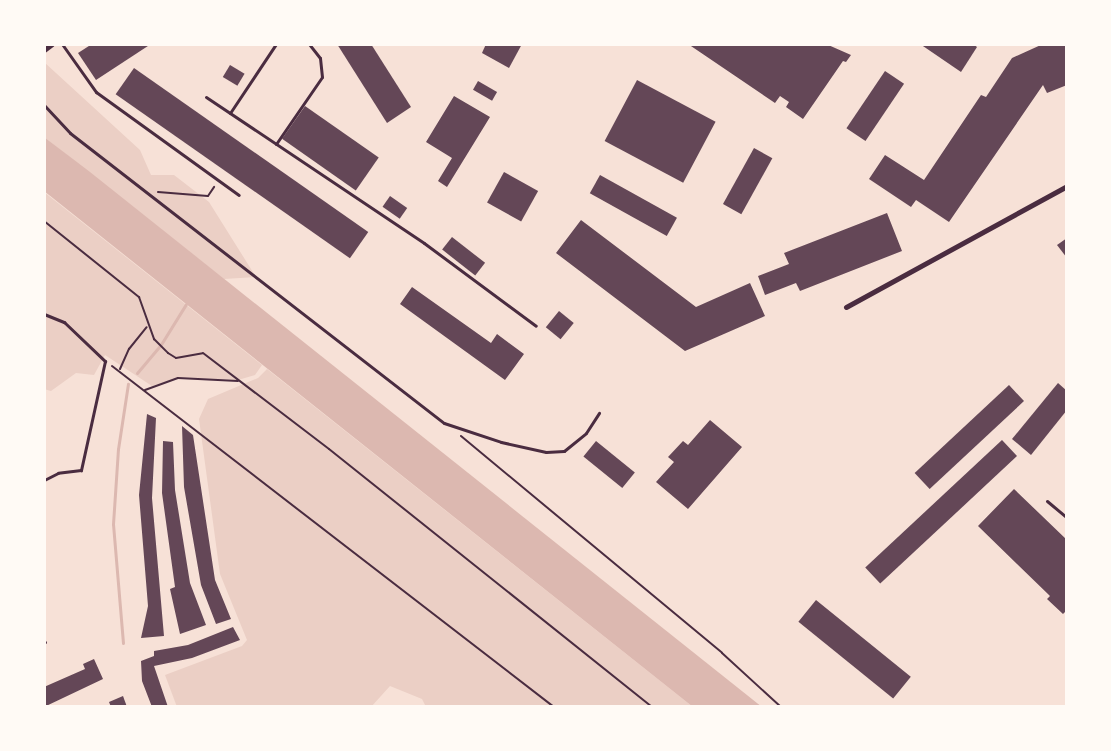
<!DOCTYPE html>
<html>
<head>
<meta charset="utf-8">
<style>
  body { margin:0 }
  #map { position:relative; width:1111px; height:751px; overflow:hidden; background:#f7e1d7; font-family:"Work Sans",sans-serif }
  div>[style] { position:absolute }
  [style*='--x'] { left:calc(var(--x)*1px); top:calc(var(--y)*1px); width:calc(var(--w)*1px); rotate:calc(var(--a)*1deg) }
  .green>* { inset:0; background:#ebcfc5 }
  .water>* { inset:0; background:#dcb8b0 }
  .stream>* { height:3px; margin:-1.5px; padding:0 1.5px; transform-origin:1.5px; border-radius:1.5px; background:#dcb8b0 }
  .building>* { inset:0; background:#644757; transform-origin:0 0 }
  .path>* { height:2px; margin:-1px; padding:0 1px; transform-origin:1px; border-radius:1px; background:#4a2c40 }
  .service>* { height:3px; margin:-1.5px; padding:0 1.5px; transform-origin:1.5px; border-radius:1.5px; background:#4a2c40 }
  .minor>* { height:5px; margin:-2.5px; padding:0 2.5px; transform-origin:2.5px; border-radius:2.5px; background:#4a2c40 }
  span { translate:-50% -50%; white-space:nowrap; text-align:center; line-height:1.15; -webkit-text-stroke:8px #fffaf5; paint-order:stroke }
  .frame { position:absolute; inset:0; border:46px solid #fffaf5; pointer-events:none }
</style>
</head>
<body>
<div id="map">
  <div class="green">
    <div style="clip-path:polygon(44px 62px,140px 150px,151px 175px,174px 175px,209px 202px,256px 277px,224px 279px,44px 137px)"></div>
    <div style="clip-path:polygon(44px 192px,262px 365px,255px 375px,238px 380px,178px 378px,152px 386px,105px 355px,94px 375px,76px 373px,51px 391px,44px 389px)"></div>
    <div style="clip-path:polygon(267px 369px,693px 707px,426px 707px,422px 699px,390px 686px,371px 707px,177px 707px,165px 675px,242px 646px,247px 640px,220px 574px,199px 419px,208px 399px,258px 378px)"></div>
  </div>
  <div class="water">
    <div style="clip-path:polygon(44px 137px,90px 172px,762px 707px,693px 707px,44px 191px)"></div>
  </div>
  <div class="stream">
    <div style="--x:137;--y:373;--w:35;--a:-50"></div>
    <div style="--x:160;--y:346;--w:49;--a:-58.2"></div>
    <div style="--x:123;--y:643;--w:119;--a:-94.8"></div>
    <div style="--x:113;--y:524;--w:75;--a:-86.2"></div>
    <div style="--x:118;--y:449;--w:66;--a:-81.3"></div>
  </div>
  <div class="building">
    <div style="clip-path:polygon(92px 44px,151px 44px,96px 80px,78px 53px)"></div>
    <div style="clip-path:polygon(337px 44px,371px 44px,411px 107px,387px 123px)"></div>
    <div style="clip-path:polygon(486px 44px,522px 44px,509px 68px,482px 53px)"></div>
    <div style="clip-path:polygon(688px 44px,826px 44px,851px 55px,846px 62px,843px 61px,803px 119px,786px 107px,789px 102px,780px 96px,775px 103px)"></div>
    <div style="clip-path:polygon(920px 44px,973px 44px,977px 47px,961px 72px)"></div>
    <div style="clip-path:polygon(1043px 44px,1067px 44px,1067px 85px,1047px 93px,1043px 85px,949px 222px,916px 200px,911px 207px,869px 179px,885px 155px,924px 180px,981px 95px,986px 97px,1012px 58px)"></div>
    <div style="left:230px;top:65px;width:17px;height:14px;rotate:31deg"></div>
    <div style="left:134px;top:68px;width:286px;height:32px;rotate:35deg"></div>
    <div style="left:885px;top:71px;width:23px;height:69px;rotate:34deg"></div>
    <div style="left:637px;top:80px;width:89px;height:69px;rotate:28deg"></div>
    <div style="left:478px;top:81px;width:22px;height:10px;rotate:30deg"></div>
    <div style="clip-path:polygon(454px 96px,490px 117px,447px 187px,438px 181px,452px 158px,426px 142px)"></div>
    <div style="left:305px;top:106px;width:90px;height:40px;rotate:35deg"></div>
    <div style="left:754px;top:148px;width:21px;height:64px;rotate:29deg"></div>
    <div style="left:504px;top:172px;width:39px;height:35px;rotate:29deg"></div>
    <div style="left:600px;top:175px;width:88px;height:21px;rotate:29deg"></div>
    <div style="left:390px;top:196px;width:21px;height:13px;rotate:35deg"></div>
    <div style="clip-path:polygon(887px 213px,902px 251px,800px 291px,796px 283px,765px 295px,758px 276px,789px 264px,784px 253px)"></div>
    <div style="clip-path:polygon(581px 220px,696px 307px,750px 283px,765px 316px,685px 351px,556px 253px)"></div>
    <div style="left:452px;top:237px;width:42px;height:16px;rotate:38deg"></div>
    <div style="clip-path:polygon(1067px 238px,1067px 258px,1057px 245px)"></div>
    <div style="clip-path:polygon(412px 287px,491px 343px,497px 334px,524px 354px,505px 380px,400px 304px)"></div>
    <div style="left:559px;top:311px;width:19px;height:21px;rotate:39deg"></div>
    <div style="clip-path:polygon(1058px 383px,1067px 391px,1067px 410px,1031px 455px,1012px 439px)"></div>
    <div style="left:1009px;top:385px;width:22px;height:129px;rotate:47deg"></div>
    <div style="clip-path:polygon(147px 414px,156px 418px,152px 498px,164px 636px,141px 638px,148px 606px,139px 495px)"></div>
    <div style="clip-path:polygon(710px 420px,742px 447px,688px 509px,656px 482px,674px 462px,668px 457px,683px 441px,688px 445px)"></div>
    <div style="clip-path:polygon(182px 426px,193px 435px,215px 580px,231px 619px,216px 624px,201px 585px,184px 487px)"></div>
    <div style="left:1002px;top:440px;width:22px;height:187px;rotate:47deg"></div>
    <div style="clip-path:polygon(163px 441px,173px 442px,175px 490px,190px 583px,206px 625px,180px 634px,170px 589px,175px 587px,162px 493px)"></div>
    <div style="left:596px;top:441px;width:50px;height:20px;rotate:39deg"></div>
    <div style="clip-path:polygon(1014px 489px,1067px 540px,1067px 610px,1063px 614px,1047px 599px,1050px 596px,978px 526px)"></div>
    <div style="left:816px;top:600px;width:122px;height:28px;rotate:39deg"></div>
    <div style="clip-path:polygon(233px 627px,240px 640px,192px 658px,154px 666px,168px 707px,152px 707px,142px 681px,141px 661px,154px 656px,154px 651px,188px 645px)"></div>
    <div style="clip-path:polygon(94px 659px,103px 679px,44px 707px,44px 687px,85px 669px,83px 664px)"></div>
    <div style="clip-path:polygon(123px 696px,127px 707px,111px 707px,109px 702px)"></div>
  </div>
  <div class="path">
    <div style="--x:158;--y:192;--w:50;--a:4.6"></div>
    <div style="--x:208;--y:196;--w:11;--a:-56"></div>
    <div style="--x:44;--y:221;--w:122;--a:38.7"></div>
    <div style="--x:139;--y:297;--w:45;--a:70.3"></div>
    <div style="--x:154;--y:339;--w:20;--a:45"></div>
    <div style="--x:168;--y:353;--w:9;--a:32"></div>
    <div style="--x:176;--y:358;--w:27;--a:-10"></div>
    <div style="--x:203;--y:353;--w:158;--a:37.3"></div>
    <div style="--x:329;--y:449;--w:413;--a:38.6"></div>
    <div style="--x:112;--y:366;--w:558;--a:37.65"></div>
    <div style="--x:120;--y:369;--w:22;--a:-66"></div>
    <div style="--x:129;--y:349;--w:28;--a:-51"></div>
    <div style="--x:145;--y:390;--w:35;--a:-20"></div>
    <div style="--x:178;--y:378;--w:60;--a:2.9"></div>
    <div style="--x:461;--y:436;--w:339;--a:39.7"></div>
    <div style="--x:722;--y:653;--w:80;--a:42.5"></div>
  </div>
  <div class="service">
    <div style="--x:62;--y:44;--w:59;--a:54.7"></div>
    <div style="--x:96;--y:92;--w:176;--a:35.8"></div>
    <div style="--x:206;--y:97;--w:262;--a:33.8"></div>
    <div style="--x:424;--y:243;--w:139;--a:36.5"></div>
    <div style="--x:44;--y:105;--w:38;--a:47"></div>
    <div style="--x:70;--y:133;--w:473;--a:37.8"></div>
    <div style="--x:444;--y:423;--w:60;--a:18.4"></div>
    <div style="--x:501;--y:442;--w:46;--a:12.5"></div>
    <div style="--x:546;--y:452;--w:18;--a:-3"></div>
    <div style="--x:564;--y:451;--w:28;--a:-39"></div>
    <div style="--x:586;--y:433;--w:24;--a:-57"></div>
    <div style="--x:230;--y:113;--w:83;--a:-56.3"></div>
    <div style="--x:276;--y:144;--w:81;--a:-55.5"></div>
    <div style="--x:322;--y:77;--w:19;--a:-96"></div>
    <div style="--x:320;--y:58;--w:18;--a:-128"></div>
    <div style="--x:44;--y:314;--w:22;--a:22"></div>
    <div style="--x:64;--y:322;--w:57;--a:43.6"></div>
    <div style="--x:105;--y:361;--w:112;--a:102.4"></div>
    <div style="--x:81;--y:470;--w:23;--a:173"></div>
    <div style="--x:58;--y:473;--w:16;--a:153"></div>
    <div style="--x:1047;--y:501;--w:26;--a:40"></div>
    <div style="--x:44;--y:642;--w:1;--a:0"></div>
  </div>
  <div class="minor">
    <div style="--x:44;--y:50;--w:10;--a:-37"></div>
    <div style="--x:846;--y:307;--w:252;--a:-28.7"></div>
  </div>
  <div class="frame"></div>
</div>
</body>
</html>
